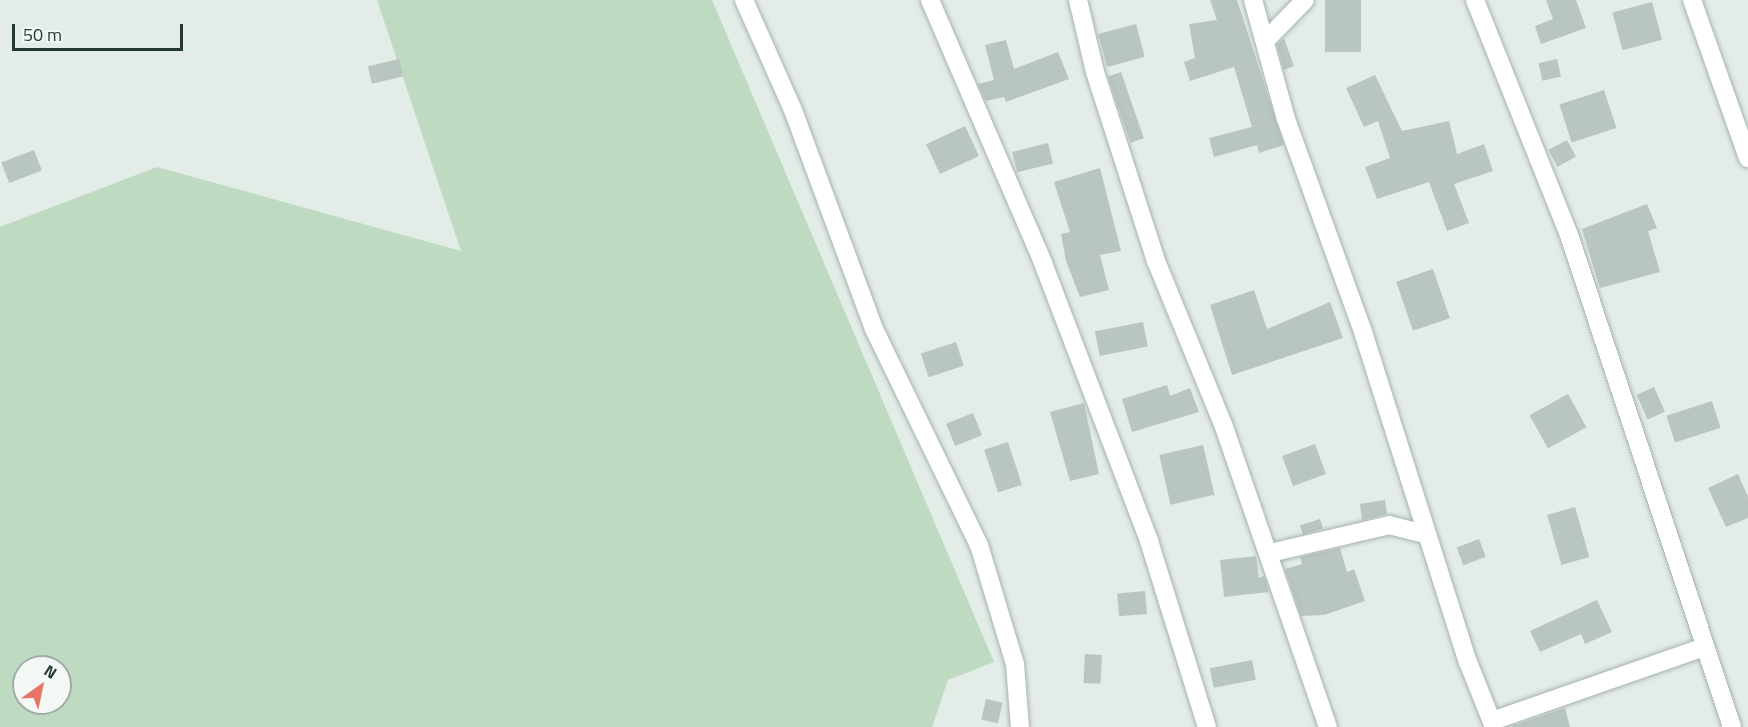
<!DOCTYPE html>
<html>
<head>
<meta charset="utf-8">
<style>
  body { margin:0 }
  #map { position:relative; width:1748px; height:727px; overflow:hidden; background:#e3ece7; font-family:"Titillium Web",sans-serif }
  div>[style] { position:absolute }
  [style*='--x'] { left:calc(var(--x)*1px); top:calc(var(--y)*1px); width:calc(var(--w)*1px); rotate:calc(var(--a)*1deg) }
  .green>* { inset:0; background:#bedbc2 }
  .building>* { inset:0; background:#b9c6bf; transform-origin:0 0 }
  .roads { filter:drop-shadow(0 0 2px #a6b3ad) drop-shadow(0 0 2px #a6b3ad) }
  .street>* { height:18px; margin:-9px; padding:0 9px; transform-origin:9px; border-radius:9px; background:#fff }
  span { translate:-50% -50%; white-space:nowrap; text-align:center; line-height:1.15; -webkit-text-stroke:4.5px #f3f8f5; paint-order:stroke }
  .north { position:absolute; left:12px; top:655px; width:60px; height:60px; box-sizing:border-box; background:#f3f8f5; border:2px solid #a0aca7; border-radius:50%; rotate:33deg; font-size:16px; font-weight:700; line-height:24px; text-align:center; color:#243b32 }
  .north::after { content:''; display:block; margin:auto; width:21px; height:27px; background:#e67567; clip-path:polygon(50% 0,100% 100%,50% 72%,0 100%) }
  .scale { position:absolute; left:12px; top:24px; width:171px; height:27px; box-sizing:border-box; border:3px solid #243b32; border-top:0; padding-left:8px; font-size:18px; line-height:21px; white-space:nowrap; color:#243b32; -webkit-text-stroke:4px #f3f8f5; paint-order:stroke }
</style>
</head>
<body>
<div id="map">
  <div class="green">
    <div style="clip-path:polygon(evenodd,377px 0,712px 0,994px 662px,948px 680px,932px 727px,0 727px,0 227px,157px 167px,461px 251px,377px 0,24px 667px,60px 667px,60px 703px,24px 703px,24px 667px)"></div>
  </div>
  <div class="building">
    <div style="clip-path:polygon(1210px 0,1237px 0,1284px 145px,1259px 153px,1257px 145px,1214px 157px,1209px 138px,1252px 127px,1234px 67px,1190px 81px,1184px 62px,1195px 58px,1189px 24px,1217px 20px)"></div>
    <div style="left:1325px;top:0;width:36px;height:52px"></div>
    <div style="clip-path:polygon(1546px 0,1576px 0,1586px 28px,1541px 44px,1535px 26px,1553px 19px)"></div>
    <div style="left:1652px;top:2px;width:39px;height:41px;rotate:75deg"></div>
    <div style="left:1136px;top:24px;width:34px;height:39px;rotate:75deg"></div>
    <div style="clip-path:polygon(1284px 38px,1294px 66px,1284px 70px,1277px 45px)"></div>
    <div style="clip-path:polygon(1006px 40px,1014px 69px,1058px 52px,1069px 79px,1006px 102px,1004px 97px,986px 101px,978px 84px,994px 80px,985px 45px)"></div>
    <div style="left:399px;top:59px;width:18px;height:32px;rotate:77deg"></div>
    <div style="left:1557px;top:59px;width:18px;height:19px;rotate:77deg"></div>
    <div style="left:1121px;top:72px;width:70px;height:14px;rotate:71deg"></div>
    <div style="clip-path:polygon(1375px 75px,1402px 131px,1449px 121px,1457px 154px,1484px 144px,1493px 171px,1454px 184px,1469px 223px,1447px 231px,1429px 182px,1377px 199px,1365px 167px,1390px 158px,1378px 121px,1364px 127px,1346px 88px)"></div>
    <div style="left:1604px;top:90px;width:40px;height:47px;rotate:72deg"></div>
    <div style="left:965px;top:126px;width:33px;height:43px;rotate:65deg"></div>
    <div style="left:1567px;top:140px;width:19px;height:21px;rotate:62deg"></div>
    <div style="left:1048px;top:143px;width:21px;height:37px;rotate:76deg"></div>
    <div style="left:34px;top:150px;width:22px;height:35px;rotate:69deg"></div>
    <div style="clip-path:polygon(1100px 168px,1121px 251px,1100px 255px,1109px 290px,1080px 297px,1066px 261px,1061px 234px,1070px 232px,1054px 182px)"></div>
    <div style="clip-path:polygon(1647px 204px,1657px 228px,1648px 231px,1660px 272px,1600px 288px,1582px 229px)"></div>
    <div style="left:1433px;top:269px;width:52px;height:39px;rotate:71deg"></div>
    <div style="clip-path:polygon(1254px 290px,1267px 329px,1330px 302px,1343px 338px,1232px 375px,1210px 305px)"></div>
    <div style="left:1143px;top:322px;width:25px;height:49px;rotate:79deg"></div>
    <div style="left:956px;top:342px;width:25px;height:37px;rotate:72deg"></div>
    <div style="clip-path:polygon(1167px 385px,1170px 396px,1190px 388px,1199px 412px,1132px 432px,1122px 399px)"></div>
    <div style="left:1654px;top:387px;width:27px;height:19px;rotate:66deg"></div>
    <div style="left:1568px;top:394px;width:38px;height:44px;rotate:61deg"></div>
    <div style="left:1712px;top:401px;width:28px;height:48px;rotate:72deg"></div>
    <div style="clip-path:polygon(1084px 403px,1099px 474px,1070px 481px,1050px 412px)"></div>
    <div style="left:973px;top:413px;width:24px;height:29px;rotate:68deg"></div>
    <div style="left:1008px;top:442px;width:45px;height:25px;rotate:72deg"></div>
    <div style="left:1315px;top:444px;width:32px;height:35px;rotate:70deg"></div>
    <div style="left:1203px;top:445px;width:51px;height:45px;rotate:77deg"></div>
    <div style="clip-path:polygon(1738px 474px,1748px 497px,1748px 518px,1726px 527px,1708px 488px)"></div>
    <div style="clip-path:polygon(1385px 500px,1387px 514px,1362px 520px,1360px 504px)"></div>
    <div style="left:1575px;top:507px;width:52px;height:29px;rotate:74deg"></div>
    <div style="left:1320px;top:519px;width:10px;height:21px;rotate:73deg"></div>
    <div style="left:1479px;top:539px;width:19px;height:24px;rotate:69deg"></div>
    <div style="clip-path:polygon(1340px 548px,1347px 572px,1354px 569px,1365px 601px,1324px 615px,1301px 616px,1285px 569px,1302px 564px,1300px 557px)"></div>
    <div style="clip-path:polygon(1256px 556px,1259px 578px,1264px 576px,1269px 592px,1224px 597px,1220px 560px)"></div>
    <div style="left:1145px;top:591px;width:23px;height:28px;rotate:85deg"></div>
    <div style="clip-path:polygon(1597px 600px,1612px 632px,1585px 644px,1581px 634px,1540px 652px,1530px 631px)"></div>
    <div style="left:1085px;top:654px;width:17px;height:29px;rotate:3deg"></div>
    <div style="left:1252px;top:660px;width:20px;height:43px;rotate:79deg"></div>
    <div style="left:986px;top:699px;width:17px;height:21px;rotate:13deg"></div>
    <div style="clip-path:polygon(1565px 708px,1570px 727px,1513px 727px,1512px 726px)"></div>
  </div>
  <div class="roads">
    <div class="street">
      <div style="--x:744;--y:0;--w:120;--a:66"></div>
      <div style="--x:793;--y:110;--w:233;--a:69.7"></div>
      <div style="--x:874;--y:329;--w:240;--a:64.1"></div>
      <div style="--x:979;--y:545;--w:124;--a:73.2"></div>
      <div style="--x:1015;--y:664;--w:63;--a:85.5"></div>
      <div style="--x:930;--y:0;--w:286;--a:66.7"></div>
      <div style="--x:1043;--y:263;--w:298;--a:69.1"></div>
      <div style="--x:1149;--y:541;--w:195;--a:72.7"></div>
      <div style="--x:1078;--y:0;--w:74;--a:76.7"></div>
      <div style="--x:1095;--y:72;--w:199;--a:72.1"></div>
      <div style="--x:1156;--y:261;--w:176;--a:67.7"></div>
      <div style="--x:1223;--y:424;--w:321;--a:70.9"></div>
      <div style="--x:1253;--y:0;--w:123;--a:74.5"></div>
      <div style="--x:1286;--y:119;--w:230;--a:70.1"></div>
      <div style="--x:1364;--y:335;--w:343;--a:72.4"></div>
      <div style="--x:1468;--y:662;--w:70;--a:68.2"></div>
      <div style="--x:1475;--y:0;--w:253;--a:68.2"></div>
      <div style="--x:1569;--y:235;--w:518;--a:71.67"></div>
      <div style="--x:1692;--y:0;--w:168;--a:70.5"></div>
      <div style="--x:1265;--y:41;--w:57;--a:-45.7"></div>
      <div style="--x:1270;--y:553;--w:122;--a:-13.2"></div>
      <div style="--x:1389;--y:525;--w:38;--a:14"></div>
      <div style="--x:1492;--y:721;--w:225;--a:-19.2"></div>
    </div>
  </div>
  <div class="north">N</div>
  <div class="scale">50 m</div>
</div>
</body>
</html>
